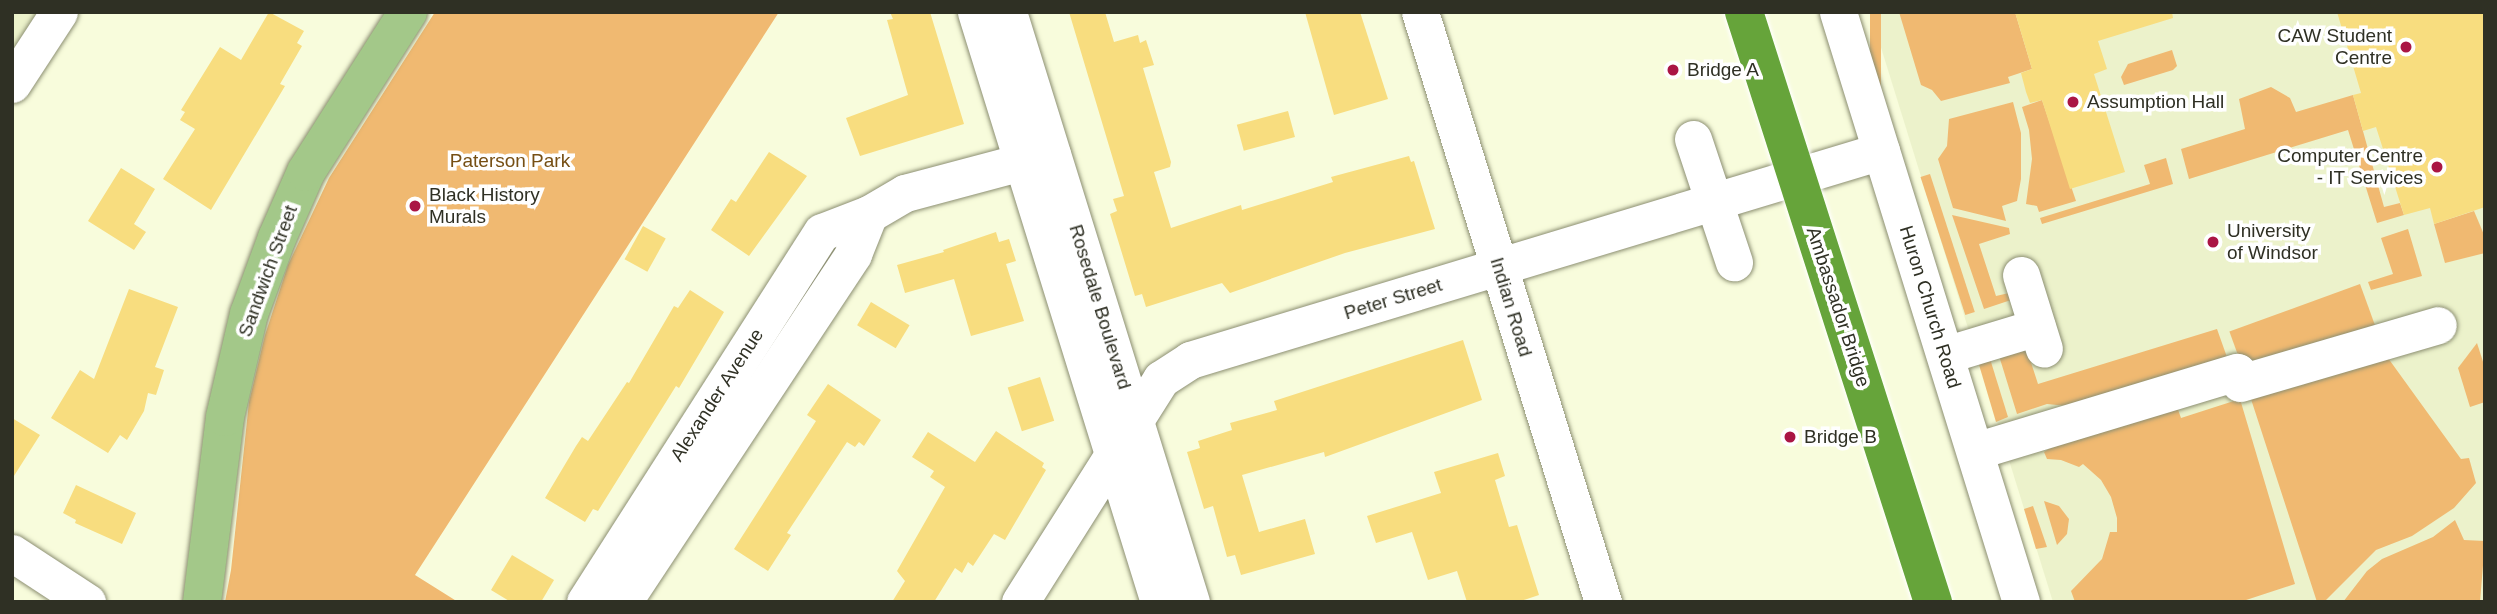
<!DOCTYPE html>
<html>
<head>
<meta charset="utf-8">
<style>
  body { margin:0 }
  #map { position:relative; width:2497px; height:614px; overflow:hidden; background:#f8fcdc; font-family:Arial,sans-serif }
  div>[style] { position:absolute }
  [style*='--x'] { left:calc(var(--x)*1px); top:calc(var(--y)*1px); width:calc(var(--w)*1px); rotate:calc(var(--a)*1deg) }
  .built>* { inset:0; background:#ecf2cb }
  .green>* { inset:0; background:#f0b971; transform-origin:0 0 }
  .building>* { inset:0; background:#f8dd7f; transform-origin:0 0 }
  .roads { filter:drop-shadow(0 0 2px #8c8f72) drop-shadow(0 0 2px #8c8f72) }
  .minor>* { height:37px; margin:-18.5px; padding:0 18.5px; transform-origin:18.5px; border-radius:18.5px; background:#fff }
  .major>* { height:38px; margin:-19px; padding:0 19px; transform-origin:19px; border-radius:19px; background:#a3c889 }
  .bridges { filter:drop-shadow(0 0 2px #fff) drop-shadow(0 0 2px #fff) }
  .highway-bridge>* { height:38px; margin:-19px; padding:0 19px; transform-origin:19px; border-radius:19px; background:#66a43a }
  .dots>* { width:19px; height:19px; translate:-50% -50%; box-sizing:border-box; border:4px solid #fff; border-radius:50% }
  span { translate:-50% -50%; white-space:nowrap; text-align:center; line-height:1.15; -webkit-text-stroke:7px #fff; paint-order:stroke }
  .poi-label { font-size:19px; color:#2f3024 }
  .right { translate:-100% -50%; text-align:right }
  .left { translate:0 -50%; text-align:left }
  .park-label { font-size:19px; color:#764f14 }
  .street-label { font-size:19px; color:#2f3024 }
  .frame { position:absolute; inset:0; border:14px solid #2f3024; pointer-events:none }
</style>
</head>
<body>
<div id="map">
  <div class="built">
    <div style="clip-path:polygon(12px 12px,39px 12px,12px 54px)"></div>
    <div style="clip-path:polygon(1870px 12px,2485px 12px,2485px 602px,2053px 602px)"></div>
  </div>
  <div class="green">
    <div style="clip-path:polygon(435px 12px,779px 12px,415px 575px,458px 602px,225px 602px,231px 570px,249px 402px,265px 335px,288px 265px,329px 178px)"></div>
    <div style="left:1870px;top:12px;width:11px;height:86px"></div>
    <div style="clip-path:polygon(1899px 12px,2015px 12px,2032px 69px,2008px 77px,2010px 83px,1941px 101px,1932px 90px,1921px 85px)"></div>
    <div style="clip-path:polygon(2172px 50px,2177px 66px,2173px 70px,2124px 85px,2121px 77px,2128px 64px)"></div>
    <div style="clip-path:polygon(2271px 87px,2290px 98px,2296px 112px,2353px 95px,2384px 207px,2400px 203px,2404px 215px,2377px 223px,2348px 130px,2189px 179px,2181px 149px,2245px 129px,2239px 99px)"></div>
    <div style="clip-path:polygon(2042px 100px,2076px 201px,2039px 212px,2037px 206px,2026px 204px,2032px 159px,2029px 130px,2022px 107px)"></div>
    <div style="clip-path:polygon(2013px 102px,2021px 133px,2021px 179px,2017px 201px,2002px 206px,2006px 221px,1953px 208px,1938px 159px,1947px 146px,1949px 119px)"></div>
    <div style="clip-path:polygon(2166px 158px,2173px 184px,2042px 224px,2040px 218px,2150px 184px,2144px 165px)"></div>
    <div style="left:1930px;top:174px;width:145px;height:10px;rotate:72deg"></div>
    <div style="clip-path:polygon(2474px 211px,2485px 237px,2485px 253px,2445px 263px,2434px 224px)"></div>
    <div style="clip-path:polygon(1952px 215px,2009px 228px,2010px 234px,1979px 244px,1996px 296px,2009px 293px,2011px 300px,1984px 309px)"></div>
    <div style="clip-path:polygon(2408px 229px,2422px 276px,2371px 290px,2368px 282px,2393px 274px,2381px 238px)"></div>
    <div style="left:2360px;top:284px;width:51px;height:139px;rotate:70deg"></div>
    <div style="clip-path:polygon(2217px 329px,2228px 360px,2077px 407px,2047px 404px,2017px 414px,1996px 346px,2023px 338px,2038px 384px)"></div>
    <div style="clip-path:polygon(2477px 343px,2485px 368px,2485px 402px,2470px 407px,2458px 368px)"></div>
    <div style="clip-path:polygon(1987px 349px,2008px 417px,1996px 422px,1977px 358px)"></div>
    <div style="clip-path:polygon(2388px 358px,2461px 459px,2469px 458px,2476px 483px,2454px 508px,2412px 536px,2376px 550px,2324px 602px,2317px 602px,2250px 396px)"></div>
    <div style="clip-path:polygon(2240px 399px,2295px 584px,2240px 602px,2075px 602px,2071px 591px,2102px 559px,2110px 532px,2117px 532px,2117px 518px,2111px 497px,2101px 480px,2083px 464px,2079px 467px,2061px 460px,2047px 459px,2044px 452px,2057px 443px,2175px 401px,2181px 418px)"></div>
    <div style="clip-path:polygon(2044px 501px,2059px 506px,2069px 519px,2067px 534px,2057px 545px)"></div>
    <div style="clip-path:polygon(2033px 506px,2047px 547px,2036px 549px,2024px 509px)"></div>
    <div style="clip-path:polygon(2455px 520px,2464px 540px,2485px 541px,2480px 602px,2343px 602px,2367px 571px,2382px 559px,2433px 537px)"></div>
  </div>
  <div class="building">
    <div style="clip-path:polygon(269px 12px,304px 31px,297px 43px,302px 46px,280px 84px,285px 86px,211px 210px,163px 179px,195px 129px,180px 120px,185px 112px,181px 110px,220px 47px,241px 60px)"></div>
    <div style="clip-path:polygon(890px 12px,930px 12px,964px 124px,860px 156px,846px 118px,908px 95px,887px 20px,893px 19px)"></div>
    <div style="clip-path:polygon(1069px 12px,1105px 12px,1114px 42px,1138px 35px,1140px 43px,1146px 40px,1154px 65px,1143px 68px,1171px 162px,1170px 167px,1154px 172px,1171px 228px,1241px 205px,1242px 210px,1333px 182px,1331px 177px,1409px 156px,1411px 162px,1414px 161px,1435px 229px,1345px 253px,1230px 293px,1222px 283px,1146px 307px,1142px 294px,1135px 296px,1110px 214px,1117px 211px,1113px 199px,1124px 196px)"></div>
    <div style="clip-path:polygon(1305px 12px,1360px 12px,1388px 99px,1334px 115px)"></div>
    <div style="clip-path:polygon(2015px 12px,2172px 12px,2173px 18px,2098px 41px,2107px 69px,2094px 74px,2125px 172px,2070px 189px,2042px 100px,2030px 103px,2026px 92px,2021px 73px,2032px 69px)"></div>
    <div style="clip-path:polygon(2337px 12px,2485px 12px,2485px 207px,2434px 224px,2430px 208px,2404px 215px,2376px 127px,2363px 131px,2353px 95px,2361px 93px)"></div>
    <div style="left:1288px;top:111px;width:27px;height:53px;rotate:75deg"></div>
    <div style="clip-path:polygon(769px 152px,807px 176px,749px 256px,711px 230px,731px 199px,736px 202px)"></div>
    <div style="clip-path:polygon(121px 168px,155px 189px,134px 224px,146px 232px,134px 250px,88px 221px)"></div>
    <div style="left:643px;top:226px;width:26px;height:38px;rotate:29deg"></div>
    <div style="clip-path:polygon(996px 232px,999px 242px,1009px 239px,1016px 261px,1006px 264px,1024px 321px,971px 336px,954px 279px,905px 293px,897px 265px,944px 252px,943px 250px)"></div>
    <div style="clip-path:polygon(129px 289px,178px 307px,155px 367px,164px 370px,156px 395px,148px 393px,144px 411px,127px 440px,120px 435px,108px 453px,51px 418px,80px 370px,94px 379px)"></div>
    <div style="clip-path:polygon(690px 290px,724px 312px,679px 388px,676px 386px,598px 511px,593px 509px,585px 522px,545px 498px,576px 446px,582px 437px,588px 441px,627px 382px,629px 383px,674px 306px,678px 308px)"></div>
    <div style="left:871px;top:302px;width:45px;height:27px;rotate:31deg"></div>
    <div style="clip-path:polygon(1463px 340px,1482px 400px,1325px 457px,1324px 452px,1242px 475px,1259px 532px,1305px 519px,1315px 554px,1241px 575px,1235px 555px,1227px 557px,1213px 506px,1204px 509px,1187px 452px,1200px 448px,1198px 441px,1232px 430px,1230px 423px,1277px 410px,1274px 401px)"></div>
    <div style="left:1040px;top:377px;width:46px;height:34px;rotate:72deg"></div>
    <div style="clip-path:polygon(828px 384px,881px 420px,864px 446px,859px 442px,855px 447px,847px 442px,787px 533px,791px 535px,768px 571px,734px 549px,816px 421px,807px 415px)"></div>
    <div style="clip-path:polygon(12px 418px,40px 435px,12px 479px)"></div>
    <div style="clip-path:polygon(996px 431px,1044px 463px,1042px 467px,1046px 470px,1005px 540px,994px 534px,973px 566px,968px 562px,962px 573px,955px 568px,934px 602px,892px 602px,905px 581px,897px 571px,945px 487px,930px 477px,934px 471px,912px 457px,928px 432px,975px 462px)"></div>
    <div style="clip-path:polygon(1498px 453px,1505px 476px,1495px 480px,1509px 527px,1517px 525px,1539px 595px,1518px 602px,1467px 602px,1457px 571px,1428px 580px,1412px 532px,1376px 543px,1367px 516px,1441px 493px,1434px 472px)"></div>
    <div style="clip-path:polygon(76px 485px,136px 513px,122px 544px,75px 523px,76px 520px,63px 513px)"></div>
    <div style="clip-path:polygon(512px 555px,554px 580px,541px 602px,511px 602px,491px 590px)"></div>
  </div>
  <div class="roads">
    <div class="minor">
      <div style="--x:976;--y:12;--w:618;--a:72.77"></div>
      <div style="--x:1008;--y:12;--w:618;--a:72.77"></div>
      <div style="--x:1420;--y:12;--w:618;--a:72.77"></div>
      <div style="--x:1838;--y:12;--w:618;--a:72.77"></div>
      <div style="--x:12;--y:84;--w:86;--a:-56.9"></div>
      <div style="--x:1693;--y:139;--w:130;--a:71.6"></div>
      <div style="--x:2021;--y:275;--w:77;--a:72.7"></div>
      <div style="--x:1945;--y:355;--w:96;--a:-16.9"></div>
      <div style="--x:1975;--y:451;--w:274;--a:-16.8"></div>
      <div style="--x:2237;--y:372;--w:11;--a:75"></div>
      <div style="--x:2240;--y:383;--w:206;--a:-16.3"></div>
      <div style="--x:12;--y:553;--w:90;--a:33.2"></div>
      <div style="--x:585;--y:602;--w:439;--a:-57.4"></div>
      <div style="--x:822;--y:232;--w:50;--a:-21"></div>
      <div style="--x:869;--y:214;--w:42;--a:-30.3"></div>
      <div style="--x:905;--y:193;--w:152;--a:-14.9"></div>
      <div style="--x:623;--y:602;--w:417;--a:-56.5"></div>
      <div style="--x:853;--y:254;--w:43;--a:-68.2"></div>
      <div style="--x:1020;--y:602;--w:264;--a:-57.7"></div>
      <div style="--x:1161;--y:379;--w:35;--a:-33"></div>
      <div style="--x:1190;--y:360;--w:722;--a:-16.83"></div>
    </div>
    <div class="major">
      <div style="--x:202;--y:602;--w:186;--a:-82.9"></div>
      <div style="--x:225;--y:417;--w:106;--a:-76.9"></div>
      <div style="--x:249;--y:314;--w:81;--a:-69.8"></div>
      <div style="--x:277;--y:238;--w:72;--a:-66.3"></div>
      <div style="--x:306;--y:172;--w:190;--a:-57.5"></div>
    </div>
  </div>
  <div class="bridges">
    <div class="highway-bridge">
      <div style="--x:1744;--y:12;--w:620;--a:72.24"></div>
    </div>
  </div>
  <div class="dots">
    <div style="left:2406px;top:47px;background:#aa1544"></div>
    <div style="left:1673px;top:70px;background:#aa1544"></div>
    <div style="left:2073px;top:102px;background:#aa1544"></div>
    <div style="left:2437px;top:167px;background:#aa1544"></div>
    <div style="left:415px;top:206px;background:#aa1544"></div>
    <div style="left:2213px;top:242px;background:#aa1544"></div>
    <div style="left:1790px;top:437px;background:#aa1544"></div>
  </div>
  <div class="poi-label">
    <span class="right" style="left:2392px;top:47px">CAW Student<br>Centre</span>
    <span class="left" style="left:1687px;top:70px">Bridge A</span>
    <span class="left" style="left:2087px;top:102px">Assumption Hall</span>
    <span class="right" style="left:2423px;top:167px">Computer Centre<br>- IT Services</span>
    <span class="left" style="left:429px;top:206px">Black History<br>Murals</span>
    <span class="left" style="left:2227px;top:242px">University<br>of Windsor</span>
    <span class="left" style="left:1804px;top:437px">Bridge B</span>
  </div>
  <div class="park-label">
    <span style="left:510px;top:161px">Paterson Park</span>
  </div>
  <div class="street-label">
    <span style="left:268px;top:271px;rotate:-70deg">Sandwich Street</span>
    <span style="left:1393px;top:299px;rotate:-17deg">Peter Street</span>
    <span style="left:1100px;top:307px;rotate:73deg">Rosedale Boulevard</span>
    <span style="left:1511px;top:307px;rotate:73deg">Indian Road</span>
    <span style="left:1838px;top:307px;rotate:72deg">Ambassador Bridge</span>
    <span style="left:1930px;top:307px;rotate:73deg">Huron Church Road</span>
    <span style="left:717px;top:395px;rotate:-57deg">Alexander Avenue</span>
  </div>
  <div class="frame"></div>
</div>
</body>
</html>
